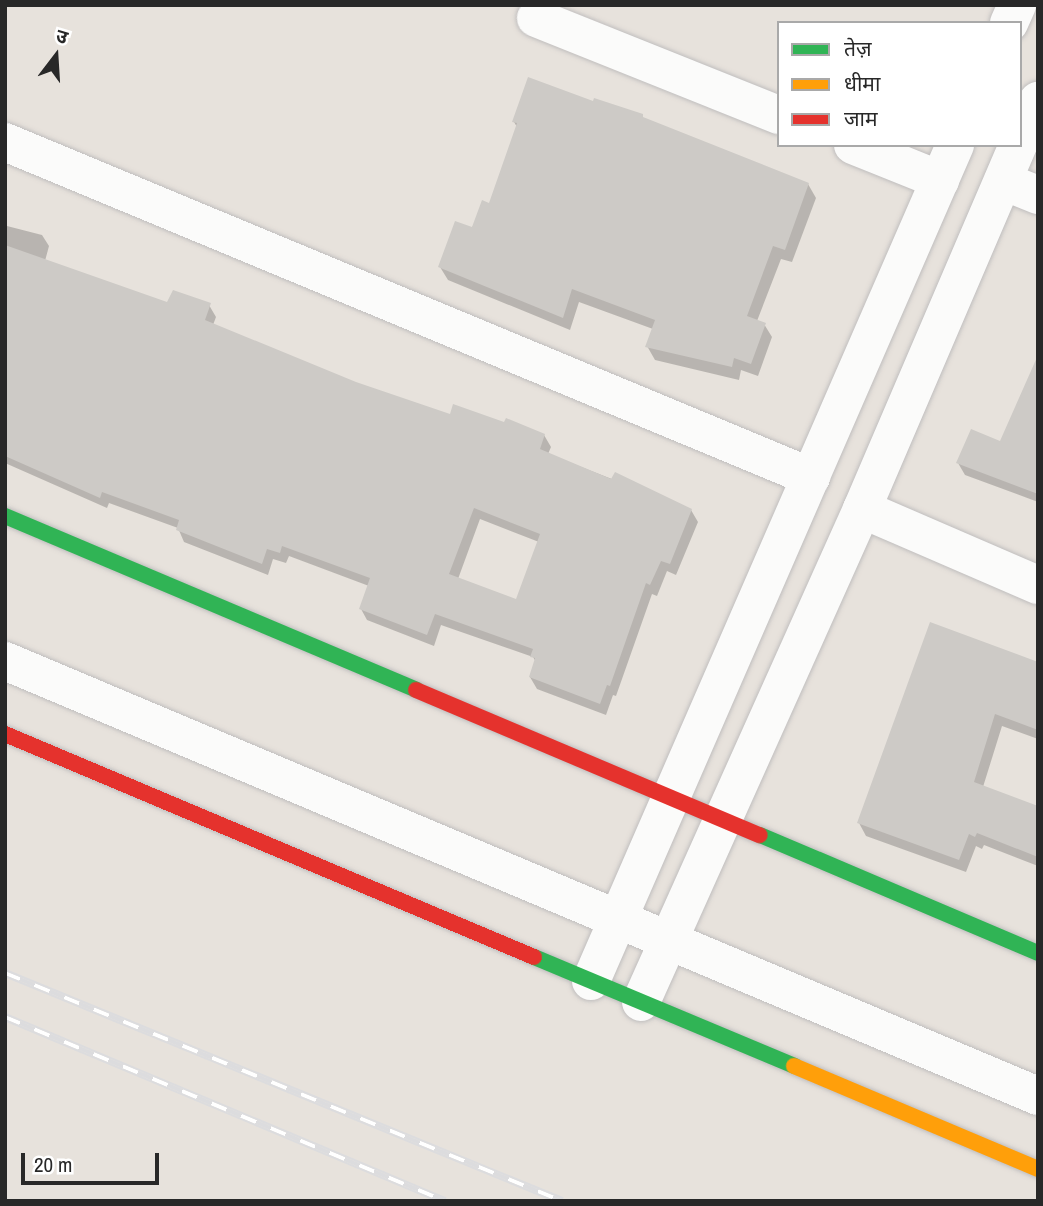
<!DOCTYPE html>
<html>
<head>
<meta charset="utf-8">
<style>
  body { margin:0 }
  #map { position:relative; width:1043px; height:1206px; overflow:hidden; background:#e7e2dc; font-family:"Archivo Narrow","Noto Sans Devanagari",sans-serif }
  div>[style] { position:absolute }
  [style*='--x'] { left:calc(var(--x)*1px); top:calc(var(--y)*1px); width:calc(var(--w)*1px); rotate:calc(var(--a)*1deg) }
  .shadow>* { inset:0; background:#0003 }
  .building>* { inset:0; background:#cdcac6 }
  .roads { filter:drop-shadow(0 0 2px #c0bebe) drop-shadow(0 0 2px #c0bebe) }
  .street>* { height:38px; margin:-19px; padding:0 19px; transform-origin:19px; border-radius:19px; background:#fbfbfa }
  .fast>* { height:16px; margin:-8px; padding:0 8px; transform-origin:8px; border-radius:8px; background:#30b455 }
  .slow>* { height:16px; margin:-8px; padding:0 8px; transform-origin:8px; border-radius:8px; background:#ff9f0a }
  .jam>* { height:16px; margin:-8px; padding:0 8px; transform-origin:8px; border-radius:8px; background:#e5322d }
  .rail>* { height:8px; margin-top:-4px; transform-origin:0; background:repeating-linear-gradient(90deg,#fff 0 16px,#dcdcde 0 32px); box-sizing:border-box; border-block:2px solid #dcdcde }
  span { translate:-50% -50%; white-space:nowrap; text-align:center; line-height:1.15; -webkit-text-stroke:5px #fff; paint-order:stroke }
  .frame { position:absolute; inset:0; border:7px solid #282828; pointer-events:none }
  .legend { position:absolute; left:777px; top:21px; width:245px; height:126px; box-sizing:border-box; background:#fff; border:2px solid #a9a9a9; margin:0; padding:9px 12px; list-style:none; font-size:21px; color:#282828 }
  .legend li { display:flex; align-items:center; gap:14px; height:35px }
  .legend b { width:35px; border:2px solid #a9a9a9 }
  .north { position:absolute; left:21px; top:21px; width:70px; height:70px; -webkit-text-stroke:5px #fff; paint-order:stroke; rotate:17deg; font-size:19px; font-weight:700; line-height:28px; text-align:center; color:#282828 }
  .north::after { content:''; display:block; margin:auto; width:24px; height:32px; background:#282828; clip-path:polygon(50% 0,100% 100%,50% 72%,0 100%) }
  .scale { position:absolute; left:21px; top:1153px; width:138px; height:32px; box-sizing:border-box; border:4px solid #282828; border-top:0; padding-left:9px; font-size:21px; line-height:24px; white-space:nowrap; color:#282828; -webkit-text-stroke:5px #fff; paint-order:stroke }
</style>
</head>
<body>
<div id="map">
  <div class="shadow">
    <div style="clip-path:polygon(645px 120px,808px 184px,816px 198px,792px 262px,781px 259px,757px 321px,764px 324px,772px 337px,758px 376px,741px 370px,739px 380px,655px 360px,647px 346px,653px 329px,579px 302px,570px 330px,448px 280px,440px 267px,490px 205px,517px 127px,514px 122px)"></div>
    <div style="clip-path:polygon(evenodd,7px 226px,42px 235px,49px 246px,45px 261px,168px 304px,209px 305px,216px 317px,213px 325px,355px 383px,451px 417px,544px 435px,551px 447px,548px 454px,691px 510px,698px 522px,676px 575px,667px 571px,657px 596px,652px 594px,616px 696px,613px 695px,606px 715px,537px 689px,530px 677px,536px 662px,533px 657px,441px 625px,434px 646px,367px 620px,361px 609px,369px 586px,289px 556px,286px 563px,273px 559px,268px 575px,184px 542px,178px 528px,109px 503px,107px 508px,5px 463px,7px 226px,480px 519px,539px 542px,517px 601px,458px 579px,480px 519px)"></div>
    <div style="clip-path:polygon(1038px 361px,1038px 502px,965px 475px,958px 463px,1001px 444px)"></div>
    <div style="clip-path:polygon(1038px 664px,1038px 739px,1002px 726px,983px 787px,1038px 808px,1038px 866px,984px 845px,982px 849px,976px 846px,966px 872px,866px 836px,859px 823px)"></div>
  </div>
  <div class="building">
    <div style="clip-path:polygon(528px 77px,593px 101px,594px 98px,643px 114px,643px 117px,809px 183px,785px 250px,773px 246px,747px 316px,766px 323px,751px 364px,734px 358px,732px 367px,645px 347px,655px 320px,572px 289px,563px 318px,438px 267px,455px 221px,472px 227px,482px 200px,489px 203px,517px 123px,512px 122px)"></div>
    <div style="clip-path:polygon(evenodd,5px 245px,167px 302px,173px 290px,211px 303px,205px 320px,356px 382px,450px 414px,453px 404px,504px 422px,506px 418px,545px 434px,540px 449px,611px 479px,615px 472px,692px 509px,670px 564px,661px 561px,650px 585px,646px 583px,610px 686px,607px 685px,600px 704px,529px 677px,535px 658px,530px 657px,533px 649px,435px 614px,427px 635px,359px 609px,370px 578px,282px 546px,280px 553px,267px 549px,262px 564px,176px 530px,179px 520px,102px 492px,100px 498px,5px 456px,5px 245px,474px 508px,540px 534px,516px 599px,449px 574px,474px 508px)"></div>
    <div style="clip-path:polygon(1038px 355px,1038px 494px,956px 463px,971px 429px,1000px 441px)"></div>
    <div style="clip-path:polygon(930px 622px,1038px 662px,1038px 730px,995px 714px,974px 782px,1038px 806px,1038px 857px,977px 833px,975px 837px,969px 834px,959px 860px,857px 823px)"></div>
  </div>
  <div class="roads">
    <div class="street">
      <div style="--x:536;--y:18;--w:262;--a:21.8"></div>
      <div style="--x:1009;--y:23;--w:20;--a:-66"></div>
      <div style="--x:1020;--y:141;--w:44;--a:-65.8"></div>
      <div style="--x:5;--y:142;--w:873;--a:22.57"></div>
      <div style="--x:853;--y:145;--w:94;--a:21.9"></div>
      <div style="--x:1003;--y:181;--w:38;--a:22"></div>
      <div style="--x:862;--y:509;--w:192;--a:23.4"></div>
      <div style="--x:5;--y:661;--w:1121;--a:22.84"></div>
      <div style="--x:591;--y:981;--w:912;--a:-66.47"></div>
      <div style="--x:641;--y:1002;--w:540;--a:-65.85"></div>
      <div style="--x:862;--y:509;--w:396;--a:-66.8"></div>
    </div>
    <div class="fast">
      <div style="--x:5;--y:516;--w:446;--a:22.9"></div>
      <div style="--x:760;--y:835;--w:302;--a:23"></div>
      <div style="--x:534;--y:957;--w:282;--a:22.7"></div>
    </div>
    <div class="slow">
      <div style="--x:794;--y:1066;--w:265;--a:22.9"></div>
    </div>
    <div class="jam">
      <div style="--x:416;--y:690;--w:373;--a:22.9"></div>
      <div style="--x:5;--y:734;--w:574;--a:22.86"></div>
    </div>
  </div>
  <div class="rail">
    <div style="--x:5;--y:973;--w:602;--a:22.26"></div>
    <div style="--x:5;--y:1017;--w:477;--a:22.7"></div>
  </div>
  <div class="frame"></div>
  <ul class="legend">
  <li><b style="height:9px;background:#30b455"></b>तेज़</li>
  <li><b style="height:9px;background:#ff9f0a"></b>धीमा</li>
  <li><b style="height:9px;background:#e5322d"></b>जाम</li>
  </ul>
  <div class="north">उ</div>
  <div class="scale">20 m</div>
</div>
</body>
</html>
